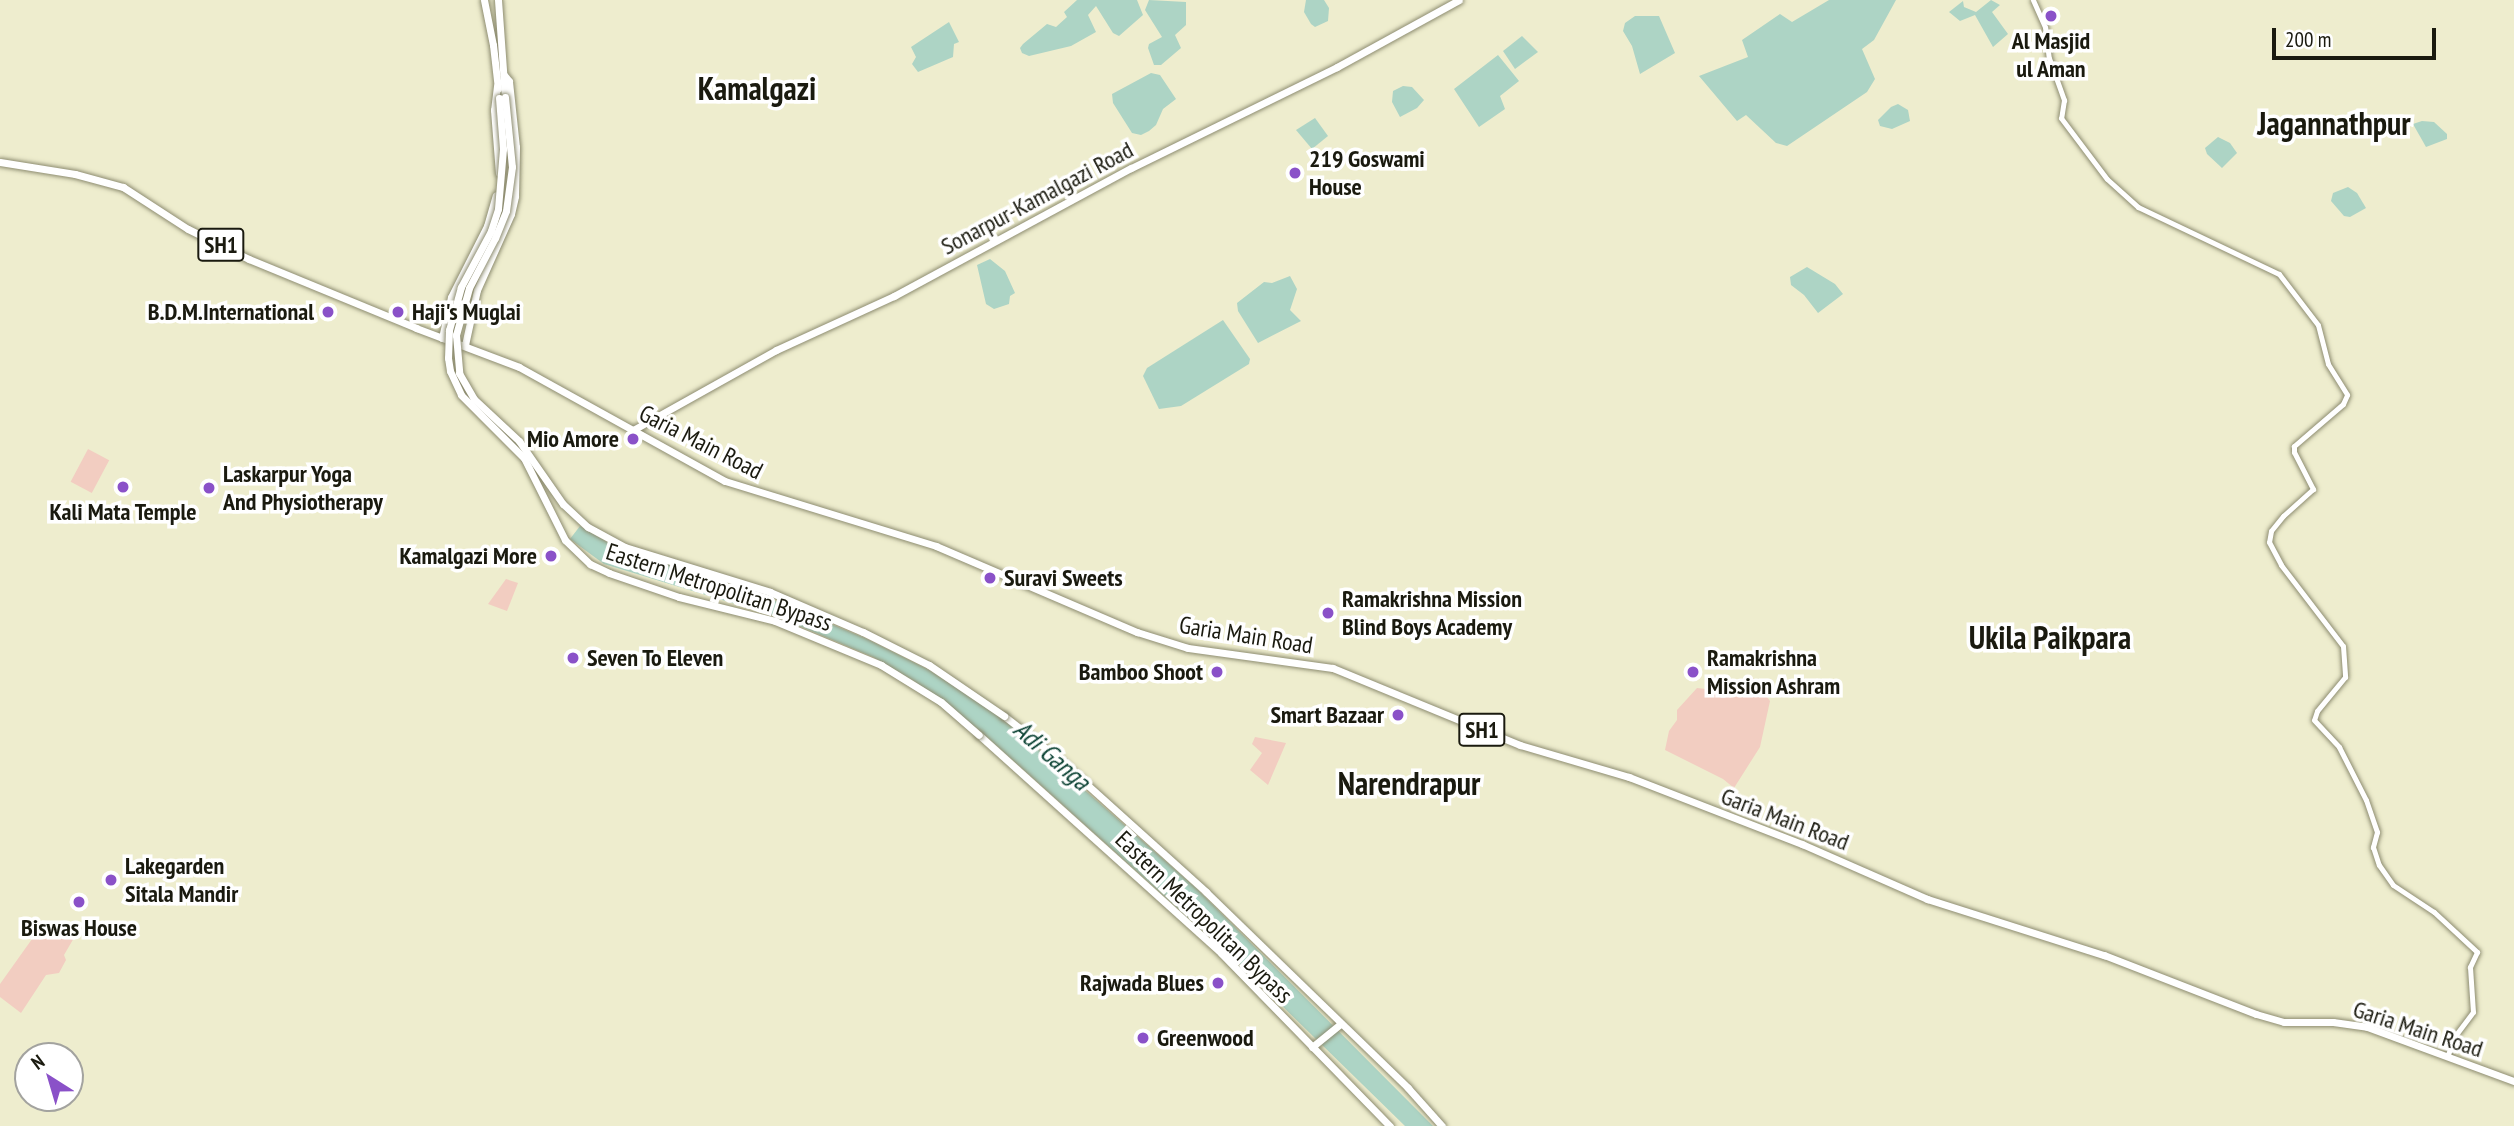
<!DOCTYPE html>
<html>
<head>
<meta charset="utf-8">
<style>
  body { margin:0 }
  #map { position:relative; width:2514px; height:1126px; overflow:hidden; background:#eeedce; font-family:"PT Sans Narrow",sans-serif }
  div>[style] { position:absolute }
  [style*='--x'] { left:calc(var(--x)*1px); top:calc(var(--y)*1px); width:calc(var(--w)*1px); rotate:calc(var(--a)*1deg) }
  .green>* { inset:0; background:#f2cdc1; transform-origin:0 0 }
  .water>* { inset:0; background:#add4c5 }
  .roads { filter:drop-shadow(0 0 2px #8d8c70) drop-shadow(0 0 2px #8d8c70) }
  .minor>* { height:5px; margin:-2.5px; padding:0 2.5px; transform-origin:2.5px; border-radius:2.5px; background:#fff }
  .major>* { height:7px; margin:-3.5px; padding:0 3.5px; transform-origin:3.5px; border-radius:3.5px; background:#fff }
  .bridges { filter:drop-shadow(0 0 2px #8d8c70) drop-shadow(0 0 2px #8d8c70) }
  .major-bridge>* { height:7px; margin:-3.5px; padding:0 3.5px; transform-origin:3.5px; border-radius:3.5px; background:#fff }
  .dots>* { width:19px; height:19px; translate:-50% -50%; box-sizing:border-box; border:4px solid #fff; border-radius:50% }
  span { translate:-50% -50%; white-space:nowrap; text-align:center; line-height:1.15; -webkit-text-stroke:7px #fff; paint-order:stroke }
  .shield-label span { padding:2px 5px; background:#fff; border:2px solid; border-radius:5px; -webkit-text-stroke-width:0 }
  .shield-label { font-size:23px; color:#1a1a0f; font-weight:700 }
  .poi-label { font-size:24px; color:#1a1a0f; font-weight:700 }
  .left { translate:0 -50%; text-align:left }
  .right { translate:-100% -50%; text-align:right }
  .street-label { font-size:24px; color:#1a1a0f }
  .water-label { font-size:26px; color:#0b4233; font-style:italic }
  .district-label { font-size:32px; color:#1a1a0f; font-weight:700 }
  .north { position:absolute; left:14px; top:1042px; width:70px; height:70px; box-sizing:border-box; background:#fff; border:2px solid #a3a39f; border-radius:50%; rotate:323deg; font-size:19px; font-weight:700; line-height:28px; text-align:center; color:#1a1a0f }
  .north::after { content:''; display:block; margin:auto; width:24px; height:32px; background:#8a51c8; clip-path:polygon(50% 0,100% 100%,50% 72%,0 100%) }
  .scale { position:absolute; left:2272px; top:28px; width:164px; height:32px; box-sizing:border-box; border:4px solid #1a1a0f; border-top:0; padding-left:9px; font-size:21px; line-height:24px; white-space:nowrap; color:#1a1a0f; -webkit-text-stroke:5px #fff; paint-order:stroke }
</style>
</head>
<body>
<div id="map">
  <div class="green">
    <div style="left:88px;top:449px;width:24px;height:37px;rotate:28deg"></div>
    <div style="clip-path:polygon(506px 579px,518px 583px,507px 611px,488px 604px)"></div>
    <div style="clip-path:polygon(1753px 678px,1770px 701px,1760px 747px,1734px 788px,1723px 779px,1665px 750px,1669px 731px,1677px 720px,1677px 710px,1697px 688px,1723px 691px,1727px 684px,1741px 684px)"></div>
    <div style="clip-path:polygon(1255px 737px,1286px 743px,1268px 785px,1250px 770px,1262px 753px,1252px 744px)"></div>
    <div style="clip-path:polygon(65px 924px,78px 931px,64px 955px,66px 960px,59px 973px,46px 975px,21px 1013px,0 997px,0 984px,42px 925px,52px 928px)"></div>
  </div>
  <div class="water">
    <div style="clip-path:polygon(1077px 0,1137px 0,1143px 15px,1119px 36px,1113px 33px,1096px 6px,1088px 15px,1096px 32px,1071px 46px,1029px 56px,1022px 53px,1020px 48px,1023px 44px,1047px 24px,1056px 27px,1067px 17px,1064px 12px)"></div>
    <div style="clip-path:polygon(1149px 0,1186px 2px,1186px 25px,1175px 35px,1181px 48px,1161px 65px,1154px 65px,1148px 48px,1149px 44px,1162px 37px,1145px 10px)"></div>
    <div style="clip-path:polygon(1306px 0,1324px 0,1329px 8px,1328px 21px,1315px 27px,1311px 24px,1304px 12px)"></div>
    <div style="clip-path:polygon(1829px 0,1896px 0,1874px 40px,1862px 49px,1875px 79px,1867px 92px,1787px 146px,1776px 143px,1746px 115px,1737px 121px,1699px 76px,1748px 57px,1742px 40px,1780px 14px,1792px 22px)"></div>
    <div style="clip-path:polygon(1991px 0,2000px 5px,1992px 12px,2008px 34px,1993px 47px,1975px 15px,1960px 21px,1949px 12px,1963px 1px,1964px 7px,1976px 12px)"></div>
    <div style="clip-path:polygon(1635px 16px,1659px 16px,1675px 53px,1640px 74px,1632px 46px,1623px 31px,1625px 23px)"></div>
    <div style="clip-path:polygon(949px 22px,959px 42px,954px 44px,953px 57px,918px 72px,912px 64px,916px 57px,911px 47px)"></div>
    <div style="clip-path:polygon(1522px 36px,1538px 52px,1515px 69px,1503px 51px)"></div>
    <div style="clip-path:polygon(1498px 55px,1519px 81px,1500px 96px,1505px 109px,1479px 127px,1454px 89px)"></div>
    <div style="clip-path:polygon(1151px 73px,1160px 75px,1176px 99px,1163px 109px,1156px 125px,1149px 131px,1141px 135px,1132px 133px,1113px 103px,1112px 94px)"></div>
    <div style="clip-path:polygon(1403px 86px,1412px 87px,1424px 100px,1417px 108px,1400px 117px,1392px 102px,1393px 91px)"></div>
    <div style="clip-path:polygon(1898px 104px,1908px 110px,1910px 121px,1892px 129px,1880px 126px,1878px 120px,1891px 107px)"></div>
    <div style="clip-path:polygon(1315px 118px,1328px 136px,1312px 149px,1296px 130px)"></div>
    <div style="clip-path:polygon(2422px 121px,2434px 122px,2447px 134px,2447px 139px,2426px 147px,2413px 124px)"></div>
    <div style="clip-path:polygon(2218px 137px,2230px 143px,2237px 153px,2222px 168px,2207px 154px,2205px 148px)"></div>
    <div style="clip-path:polygon(2348px 187px,2357px 193px,2366px 208px,2350px 217px,2344px 216px,2331px 201px,2333px 193px)"></div>
    <div style="clip-path:polygon(990px 259px,1005px 271px,1015px 293px,1010px 296px,1009px 304px,994px 309px,986px 304px,977px 265px)"></div>
    <div style="clip-path:polygon(1807px 267px,1835px 284px,1843px 294px,1818px 313px,1804px 295px,1791px 285px,1790px 277px)"></div>
    <div style="clip-path:polygon(1290px 276px,1297px 289px,1290px 310px,1301px 321px,1258px 343px,1238px 311px,1237px 303px,1264px 282px,1272px 283px)"></div>
    <div style="clip-path:polygon(1223px 320px,1250px 359px,1249px 364px,1181px 406px,1159px 409px,1143px 376px,1147px 368px)"></div>
    <div style="clip-path:polygon(580px 526px,614px 546px,778px 602px,867px 639px,929px 670px,1004px 719px,1196px 888px,1433px 1126px,1405px 1126px,1232px 957px,978px 729px,914px 681px,873px 657px,778px 617px,604px 564px,570px 539px)"></div>
  </div>
  <div class="roads">
    <div class="minor">
      <div style="--x:2033;--y:0;--w:30;--a:66"></div>
      <div style="--x:2045;--y:27;--w:31;--a:83"></div>
      <div style="--x:2049;--y:58;--w:45;--a:70.3"></div>
      <div style="--x:2064;--y:100;--w:18;--a:99"></div>
      <div style="--x:2061;--y:118;--w:76;--a:53"></div>
      <div style="--x:2107;--y:179;--w:42;--a:42.1"></div>
      <div style="--x:2138;--y:207;--w:156;--a:25.4"></div>
      <div style="--x:2279;--y:274;--w:64;--a:52.6"></div>
      <div style="--x:2318;--y:325;--w:40;--a:75.6"></div>
      <div style="--x:2328;--y:364;--w:36;--a:58"></div>
      <div style="--x:2347;--y:395;--w:10;--a:114"></div>
      <div style="--x:2343;--y:404;--w:65;--a:139.4"></div>
      <div style="--x:2294;--y:446;--w:6;--a:90"></div>
      <div style="--x:2294;--y:452;--w:42;--a:62.8"></div>
      <div style="--x:2313;--y:489;--w:40;--a:138"></div>
      <div style="--x:2283;--y:516;--w:19;--a:129"></div>
      <div style="--x:2271;--y:531;--w:11;--a:100"></div>
      <div style="--x:2269;--y:542;--w:26;--a:62"></div>
      <div style="--x:2281;--y:565;--w:102;--a:52.6"></div>
      <div style="--x:2343;--y:646;--w:31;--a:86"></div>
      <div style="--x:2345;--y:677;--w:44;--a:129.5"></div>
      <div style="--x:2317;--y:711;--w:9;--a:108"></div>
      <div style="--x:2314;--y:720;--w:37;--a:47"></div>
      <div style="--x:2339;--y:747;--w:59;--a:63"></div>
      <div style="--x:2366;--y:800;--w:34;--a:71"></div>
      <div style="--x:2377;--y:832;--w:16;--a:105"></div>
      <div style="--x:2373;--y:847;--w:19;--a:72"></div>
      <div style="--x:2379;--y:865;--w:24;--a:55"></div>
      <div style="--x:2393;--y:885;--w:49;--a:33.4"></div>
      <div style="--x:2434;--y:912;--w:59;--a:42.9"></div>
      <div style="--x:2477;--y:952;--w:17;--a:115"></div>
      <div style="--x:2470;--y:967;--w:45;--a:86.2"></div>
      <div style="--x:2473;--y:1012;--w:30;--a:127"></div>
      <div style="--x:2455;--y:1036;--w:22;--a:111"></div>
    </div>
    <div class="major">
      <div style="--x:484;--y:0;--w:46;--a:78.7"></div>
      <div style="--x:493;--y:45;--w:44;--a:83.5"></div>
      <div style="--x:498;--y:0;--w:97;--a:85.9"></div>
      <div style="--x:497;--y:86;--w:24;--a:97"></div>
      <div style="--x:494;--y:110;--w:63;--a:85.5"></div>
      <div style="--x:0;--y:162;--w:76;--a:9.1"></div>
      <div style="--x:75;--y:174;--w:50;--a:15.2"></div>
      <div style="--x:123;--y:187;--w:77;--a:32.9"></div>
      <div style="--x:188;--y:229;--w:68;--a:26.2"></div>
      <div style="--x:249;--y:259;--w:181;--a:22.4"></div>
      <div style="--x:416;--y:328;--w:110;--a:20.7"></div>
      <div style="--x:519;--y:367;--w:235;--a:29"></div>
      <div style="--x:725;--y:481;--w:221;--a:17.1"></div>
      <div style="--x:936;--y:546;--w:219;--a:23.2"></div>
      <div style="--x:1137;--y:632;--w:53;--a:17.4"></div>
      <div style="--x:1188;--y:648;--w:146;--a:7.9"></div>
      <div style="--x:1333;--y:668;--w:202;--a:22.4"></div>
      <div style="--x:1520;--y:745;--w:114;--a:16.4"></div>
      <div style="--x:1629;--y:777;--w:186;--a:21.2"></div>
      <div style="--x:1802;--y:844;--w:137;--a:23.7"></div>
      <div style="--x:1927;--y:899;--w:186;--a:17.6"></div>
      <div style="--x:2104;--y:955;--w:163;--a:21.2"></div>
      <div style="--x:2256;--y:1014;--w:29;--a:16"></div>
      <div style="--x:2284;--y:1022;--w:49;--a:0"></div>
      <div style="--x:2333;--y:1022;--w:34;--a:8"></div>
      <div style="--x:2367;--y:1027;--w:157;--a:20.2"></div>
      <div style="--x:442;--y:338;--w:42;--a:-77.6"></div>
      <div style="--x:451;--y:297;--w:80;--a:-63.1"></div>
      <div style="--x:487;--y:226;--w:32;--a:-74"></div>
      <div style="--x:465;--y:345;--w:56;--a:-77.7"></div>
      <div style="--x:477;--y:290;--w:83;--a:-65.9"></div>
      <div style="--x:511;--y:214;--w:18;--a:-77"></div>
      <div style="--x:515;--y:196;--w:49;--a:-88.8"></div>
      <div style="--x:516;--y:147;--w:66;--a:-96.1"></div>
      <div style="--x:509;--y:81;--w:8;--a:-130"></div>
      <div style="--x:633;--y:430;--w:164;--a:-29.2"></div>
      <div style="--x:776;--y:350;--w:130;--a:-24.6"></div>
      <div style="--x:894;--y:296;--w:269;--a:-28.4"></div>
      <div style="--x:1131;--y:168;--w:229;--a:-26.1"></div>
      <div style="--x:1337;--y:67;--w:139;--a:-28.8"></div>
      <div style="--x:1004;--y:716;--w:62;--a:37.8"></div>
      <div style="--x:1053;--y:754;--w:206;--a:42"></div>
      <div style="--x:1206;--y:892;--w:281;--a:44.1"></div>
      <div style="--x:1408;--y:1088;--w:51;--a:48.2"></div>
      <div style="--x:979;--y:735;--w:326;--a:42"></div>
      <div style="--x:1221;--y:953;--w:242;--a:45.7"></div>
      <div style="--x:1312;--y:1047;--w:36;--a:-39"></div>
    </div>
  </div>
  <div class="bridges">
    <div class="major-bridge">
      <div style="--x:505;--y:97;--w:70;--a:84.3"></div>
      <div style="--x:512;--y:167;--w:44;--a:97.8"></div>
      <div style="--x:506;--y:211;--w:29;--a:112"></div>
      <div style="--x:495;--y:238;--w:56;--a:117.5"></div>
      <div style="--x:469;--y:288;--w:49;--a:105.5"></div>
      <div style="--x:456;--y:335;--w:38;--a:85"></div>
      <div style="--x:459;--y:373;--w:30;--a:60"></div>
      <div style="--x:474;--y:399;--w:62;--a:43"></div>
      <div style="--x:519;--y:441;--w:77;--a:55.1"></div>
      <div style="--x:563;--y:504;--w:34;--a:43"></div>
      <div style="--x:588;--y:527;--w:42;--a:28.4"></div>
      <div style="--x:625;--y:547;--w:152;--a:17.2"></div>
      <div style="--x:770;--y:592;--w:101;--a:23.3"></div>
      <div style="--x:863;--y:632;--w:74;--a:26.6"></div>
      <div style="--x:929;--y:665;--w:91;--a:34.2"></div>
      <div style="--x:499;--y:98;--w:51;--a:85.5"></div>
      <div style="--x:503;--y:149;--w:60;--a:94.8"></div>
      <div style="--x:498;--y:209;--w:23;--a:108"></div>
      <div style="--x:491;--y:231;--w:64;--a:118.2"></div>
      <div style="--x:461;--y:287;--w:45;--a:105.6"></div>
      <div style="--x:449;--y:330;--w:28;--a:92"></div>
      <div style="--x:448;--y:358;--w:13;--a:81"></div>
      <div style="--x:450;--y:371;--w:26;--a:65"></div>
      <div style="--x:461;--y:395;--w:89;--a:45"></div>
      <div style="--x:524;--y:458;--w:92;--a:63.4"></div>
      <div style="--x:565;--y:540;--w:35;--a:44"></div>
      <div style="--x:590;--y:564;--w:21;--a:25"></div>
      <div style="--x:609;--y:573;--w:74;--a:18.9"></div>
      <div style="--x:679;--y:597;--w:99;--a:14"></div>
      <div style="--x:775;--y:621;--w:115;--a:22.5"></div>
      <div style="--x:881;--y:665;--w:70;--a:31.7"></div>
      <div style="--x:941;--y:702;--w:50;--a:41"></div>
    </div>
  </div>
  <div class="dots">
    <div style="left:2051px;top:16px;background:#8a51c8"></div>
    <div style="left:1295px;top:173px;background:#8a51c8"></div>
    <div style="left:328px;top:312px;background:#8a51c8"></div>
    <div style="left:398px;top:312px;background:#8a51c8"></div>
    <div style="left:633px;top:439px;background:#8a51c8"></div>
    <div style="left:123px;top:487px;background:#8a51c8"></div>
    <div style="left:209px;top:488px;background:#8a51c8"></div>
    <div style="left:551px;top:556px;background:#8a51c8"></div>
    <div style="left:990px;top:578px;background:#8a51c8"></div>
    <div style="left:1328px;top:613px;background:#8a51c8"></div>
    <div style="left:573px;top:658px;background:#8a51c8"></div>
    <div style="left:1217px;top:672px;background:#8a51c8"></div>
    <div style="left:1693px;top:672px;background:#8a51c8"></div>
    <div style="left:1398px;top:715px;background:#8a51c8"></div>
    <div style="left:111px;top:880px;background:#8a51c8"></div>
    <div style="left:79px;top:902px;background:#8a51c8"></div>
    <div style="left:1218px;top:983px;background:#8a51c8"></div>
    <div style="left:1143px;top:1038px;background:#8a51c8"></div>
  </div>
  <div class="shield-label">
    <span style="left:221px;top:245px">SH1</span>
    <span style="left:1482px;top:730px">SH1</span>
  </div>
  <div class="poi-label">
    <span style="left:2051px;top:55px">Al Masjid<br>ul Aman</span>
    <span class="left" style="left:1309px;top:173px">219 Goswami<br>House</span>
    <span class="right" style="left:314px;top:312px">B.D.M.International</span>
    <span class="left" style="left:412px;top:312px">Haji's Muglai</span>
    <span class="right" style="left:619px;top:439px">Mio Amore</span>
    <span class="left" style="left:223px;top:488px">Laskarpur Yoga<br>And Physiotherapy</span>
    <span style="left:123px;top:512px">Kali Mata Temple</span>
    <span class="right" style="left:537px;top:556px">Kamalgazi More</span>
    <span class="left" style="left:1004px;top:578px">Suravi Sweets</span>
    <span class="left" style="left:1342px;top:613px">Ramakrishna Mission<br>Blind Boys Academy</span>
    <span class="left" style="left:587px;top:658px">Seven To Eleven</span>
    <span class="left" style="left:1707px;top:672px">Ramakrishna<br>Mission Ashram</span>
    <span class="right" style="left:1203px;top:672px">Bamboo Shoot</span>
    <span class="right" style="left:1384px;top:715px">Smart Bazaar</span>
    <span class="left" style="left:125px;top:880px">Lakegarden<br>Sitala Mandir</span>
    <span style="left:79px;top:928px">Biswas House</span>
    <span class="right" style="left:1204px;top:983px">Rajwada Blues</span>
    <span class="left" style="left:1157px;top:1038px">Greenwood</span>
  </div>
  <div class="street-label">
    <span style="left:1037px;top:198px;rotate:-28deg">Sonarpur-Kamalgazi Road</span>
    <span style="left:701px;top:442px;rotate:27deg">Garia Main Road</span>
    <span style="left:719px;top:587px;rotate:18deg">Eastern Metropolitan Bypass</span>
    <span style="left:1246px;top:635px;rotate:9deg">Garia Main Road</span>
    <span style="left:1785px;top:819px;rotate:21deg">Garia Main Road</span>
    <span style="left:1204px;top:917px;rotate:44deg">Eastern Metropolitan Bypass</span>
    <span style="left:2418px;top:1029px;rotate:18deg">Garia Main Road</span>
  </div>
  <div class="water-label">
    <span style="left:1052px;top:755px;rotate:41deg">Adi Ganga</span>
  </div>
  <div class="district-label">
    <span style="left:757px;top:88px">Kamalgazi</span>
    <span style="left:2334px;top:123px">Jagannathpur</span>
    <span style="left:2050px;top:637px">Ukila Paikpara</span>
    <span style="left:1409px;top:783px">Narendrapur</span>
  </div>
  <div class="north">N</div>
  <div class="scale">200 m</div>
</div>
</body>
</html>
